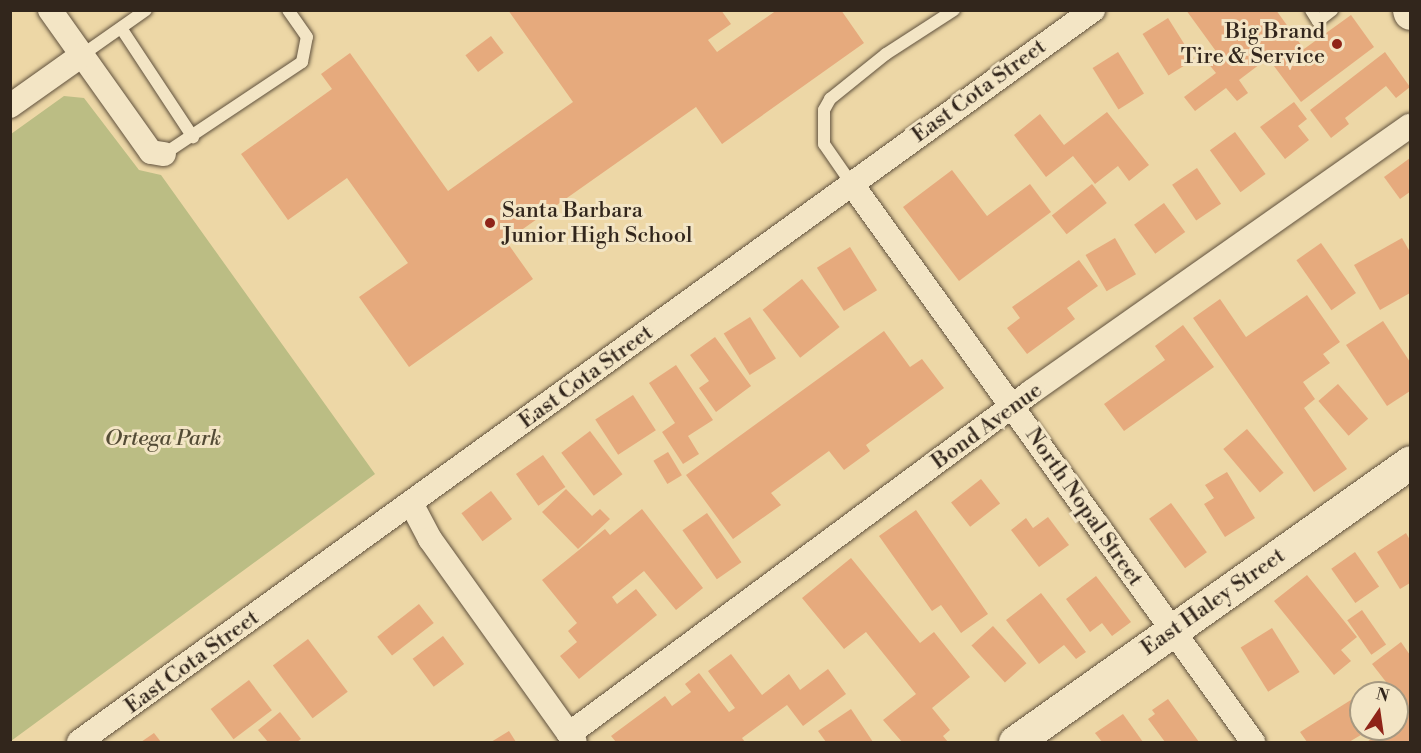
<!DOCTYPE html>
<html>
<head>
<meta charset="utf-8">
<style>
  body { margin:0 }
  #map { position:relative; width:1421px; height:753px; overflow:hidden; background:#edd7a6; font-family:"Libre Bodoni",serif }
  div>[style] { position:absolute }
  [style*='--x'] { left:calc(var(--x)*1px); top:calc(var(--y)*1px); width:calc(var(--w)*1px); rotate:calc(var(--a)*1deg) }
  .green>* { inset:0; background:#bbbd84 }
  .building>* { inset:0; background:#e6aa7d; transform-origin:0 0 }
  .roads { filter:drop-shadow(0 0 2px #61523e) drop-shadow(0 0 2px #61523e) }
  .lane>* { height:12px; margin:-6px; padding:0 6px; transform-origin:6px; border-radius:6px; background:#f3e5c5 }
  .street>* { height:24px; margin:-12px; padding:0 12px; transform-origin:12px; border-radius:12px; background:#f3e5c5 }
  .secondary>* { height:33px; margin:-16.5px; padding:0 16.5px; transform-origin:16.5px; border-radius:16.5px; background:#f3e5c5 }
  .dots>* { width:16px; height:16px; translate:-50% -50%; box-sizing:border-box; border:3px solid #f3e5c5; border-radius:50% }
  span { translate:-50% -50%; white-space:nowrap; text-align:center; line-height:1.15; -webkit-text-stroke:6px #f3e5c5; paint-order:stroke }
  .poi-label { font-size:22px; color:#32261c }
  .right { translate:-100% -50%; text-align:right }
  .left { translate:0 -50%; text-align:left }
  .street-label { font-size:22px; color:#32261c }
  .park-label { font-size:22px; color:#544c36; font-style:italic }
  .frame { position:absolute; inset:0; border:12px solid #32261c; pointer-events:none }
  .north { position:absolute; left:1349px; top:681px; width:60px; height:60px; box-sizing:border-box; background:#f3e5c5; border:2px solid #a69981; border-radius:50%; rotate:13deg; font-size:16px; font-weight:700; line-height:24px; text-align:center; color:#32261c }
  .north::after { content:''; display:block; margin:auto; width:21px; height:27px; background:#8f2418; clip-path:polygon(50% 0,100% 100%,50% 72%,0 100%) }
</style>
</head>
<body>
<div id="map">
  <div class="green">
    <div style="clip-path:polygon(64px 96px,84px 98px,139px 170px,161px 175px,375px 474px,11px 741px,11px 134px)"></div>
  </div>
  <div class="building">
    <div style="clip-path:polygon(508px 10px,721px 10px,731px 24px,708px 40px,717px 52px,777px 10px,841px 10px,864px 43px,722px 144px,696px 107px,506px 241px,533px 279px,409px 367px,359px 297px,408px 263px,347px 178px,288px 220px,241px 154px,332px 89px,321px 74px,350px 53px,448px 191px,573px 102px)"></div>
    <div style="clip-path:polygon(1186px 10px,1276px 10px,1304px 49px,1351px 15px,1374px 47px,1301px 102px,1268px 58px,1239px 80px,1248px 93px,1237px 101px,1226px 88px,1195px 111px,1184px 97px,1216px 73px,1207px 62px,1218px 54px)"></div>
    <div style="left:1168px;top:18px;width:49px;height:30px;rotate:58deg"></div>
    <div style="left:491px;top:36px;width:21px;height:32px;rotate:53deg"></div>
    <div style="left:1118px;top:52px;width:49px;height:30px;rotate:58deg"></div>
    <div style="clip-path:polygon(1385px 52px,1410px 87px,1396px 98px,1386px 86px,1345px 118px,1349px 124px,1331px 138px,1310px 110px)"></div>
    <div style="clip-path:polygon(1294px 102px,1307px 119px,1298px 126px,1309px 140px,1285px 159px,1260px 127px)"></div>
    <div style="clip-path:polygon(1107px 112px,1149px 165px,1129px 181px,1118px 166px,1095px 184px,1073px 156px,1046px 177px,1014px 135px,1040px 114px,1064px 145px)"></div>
    <div style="left:1235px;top:132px;width:52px;height:31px;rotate:54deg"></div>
    <div style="clip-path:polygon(1410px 158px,1410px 192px,1400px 199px,1384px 177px)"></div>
    <div style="left:1197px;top:168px;width:43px;height:30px;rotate:56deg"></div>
    <div style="clip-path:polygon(952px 170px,987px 216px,1030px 184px,1051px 212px,959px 281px,903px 207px)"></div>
    <div style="left:1092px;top:184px;width:24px;height:51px;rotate:52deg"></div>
    <div style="left:1164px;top:203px;width:36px;height:37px;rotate:54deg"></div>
    <div style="left:1115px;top:238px;width:42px;height:34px;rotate:60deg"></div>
    <div style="clip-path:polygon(1402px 238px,1410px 252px,1410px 293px,1380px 310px,1354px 265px)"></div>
    <div style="left:1321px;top:243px;width:61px;height:30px;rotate:55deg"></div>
    <div style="left:850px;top:247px;width:51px;height:39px;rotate:58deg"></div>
    <div style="clip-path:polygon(1079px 260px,1098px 286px,1067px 308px,1075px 319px,1027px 354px,1007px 328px,1020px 318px,1012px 307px)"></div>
    <div style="left:802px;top:279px;width:61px;height:50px;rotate:52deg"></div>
    <div style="clip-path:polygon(1307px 295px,1340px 342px,1323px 354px,1330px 363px,1303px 382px,1315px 399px,1304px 408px,1347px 469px,1314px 492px,1193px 318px,1220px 299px,1246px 337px)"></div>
    <div style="left:750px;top:317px;width:49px;height:31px;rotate:58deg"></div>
    <div style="clip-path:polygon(1383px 321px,1410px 362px,1410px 391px,1387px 406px,1346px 345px)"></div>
    <div style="clip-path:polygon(1183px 325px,1214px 367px,1124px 431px,1104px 404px,1165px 360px,1155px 346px)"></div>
    <div style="clip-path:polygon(884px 331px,910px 367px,922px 359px,944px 388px,866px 445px,870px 451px,844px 470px,829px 451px,771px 493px,781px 505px,733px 539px,686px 475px)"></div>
    <div style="clip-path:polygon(715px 337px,751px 386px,716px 412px,699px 388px,709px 381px,690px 355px)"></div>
    <div style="clip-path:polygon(676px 365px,713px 420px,688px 436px,699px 454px,683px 464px,662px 432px,675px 423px,649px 383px)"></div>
    <div style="left:1338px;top:384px;width:46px;height:26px;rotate:49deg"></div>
    <div style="left:633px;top:395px;width:42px;height:45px;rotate:57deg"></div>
    <div style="left:1247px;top:429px;width:57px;height:31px;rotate:50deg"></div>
    <div style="left:590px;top:431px;width:54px;height:36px;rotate:53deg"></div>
    <div style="left:668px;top:452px;width:27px;height:17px;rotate:59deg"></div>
    <div style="left:543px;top:455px;width:39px;height:33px;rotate:55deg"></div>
    <div style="clip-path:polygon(1227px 472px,1255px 518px,1225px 537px,1204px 504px,1214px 498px,1205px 485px)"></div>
    <div style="left:981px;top:479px;width:31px;height:38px;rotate:52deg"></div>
    <div style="clip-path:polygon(566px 489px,592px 516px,600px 509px,610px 519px,578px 549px,542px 512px)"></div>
    <div style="left:491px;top:491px;width:35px;height:37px;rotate:53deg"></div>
    <div style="left:1171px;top:503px;width:61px;height:27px;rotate:54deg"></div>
    <div style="clip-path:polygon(642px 509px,703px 588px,676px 610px,644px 571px,612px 597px,617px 604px,636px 589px,657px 615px,579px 679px,560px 656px,577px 642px,568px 631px,577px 623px,542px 580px,605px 529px,610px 535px)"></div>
    <div style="clip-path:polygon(916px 510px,988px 614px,961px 633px,941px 605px,932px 611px,879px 536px)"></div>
    <div style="left:707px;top:513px;width:60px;height:30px;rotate:55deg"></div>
    <div style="clip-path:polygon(1048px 517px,1069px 545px,1039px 567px,1011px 530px,1026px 518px,1033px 528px)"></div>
    <div style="clip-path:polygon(1406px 533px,1410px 540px,1410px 583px,1400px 589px,1377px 552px)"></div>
    <div style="left:1355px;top:552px;width:42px;height:29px;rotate:55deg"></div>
    <div style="clip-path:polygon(851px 558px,920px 643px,934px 632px,970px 677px,932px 708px,950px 730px,943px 736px,948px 742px,902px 742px,883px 720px,916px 694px,866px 632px,844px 649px,802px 598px)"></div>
    <div style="clip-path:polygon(1307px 575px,1357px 637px,1341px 650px,1351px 661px,1334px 675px,1274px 601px)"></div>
    <div style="clip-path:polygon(1096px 576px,1131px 622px,1112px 636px,1102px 623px,1090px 632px,1066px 599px)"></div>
    <div style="clip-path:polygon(1041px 593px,1086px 652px,1076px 659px,1064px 645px,1039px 664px,1006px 620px)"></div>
    <div style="left:419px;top:604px;width:24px;height:53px;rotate:52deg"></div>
    <div style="left:1362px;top:610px;width:42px;height:18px;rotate:55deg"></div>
    <div style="left:993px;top:626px;width:50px;height:29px;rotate:48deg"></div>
    <div style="left:1272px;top:628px;width:52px;height:37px;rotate:58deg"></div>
    <div style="left:443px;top:636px;width:35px;height:38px;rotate:53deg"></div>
    <div style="left:308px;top:639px;width:66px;height:44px;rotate:53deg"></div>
    <div style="clip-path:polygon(1401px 642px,1410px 655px,1410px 742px,1367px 742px,1384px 729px,1397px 729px,1397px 719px,1408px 710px,1372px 664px)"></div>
    <div style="clip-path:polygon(731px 654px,762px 695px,789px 674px,800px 690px,828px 669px,846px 694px,803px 726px,787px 705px,742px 738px,745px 742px,616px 742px,611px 736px,665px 696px,672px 706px,691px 692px,685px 684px,699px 673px,729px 712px,735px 708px,708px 671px)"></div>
    <div style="left:249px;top:680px;width:38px;height:48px;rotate:53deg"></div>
    <div style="clip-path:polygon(1354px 698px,1361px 710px,1361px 729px,1371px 729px,1349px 742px,1307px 742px,1300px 732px)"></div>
    <div style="clip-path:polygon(1168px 699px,1199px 742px,1165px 742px,1148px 719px,1155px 714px,1152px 710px)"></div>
    <div style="clip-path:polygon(851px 709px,873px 742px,826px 742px,818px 731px)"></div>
    <div style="clip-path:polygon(280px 712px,301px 739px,297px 742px,268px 742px,258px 730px)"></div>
    <div style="clip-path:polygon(1123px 714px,1143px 742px,1102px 742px,1095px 733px)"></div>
    <div style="clip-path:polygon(509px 731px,516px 742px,491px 742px)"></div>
    <div style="clip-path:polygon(154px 733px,161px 742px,141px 742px)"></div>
  </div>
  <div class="roads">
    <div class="lane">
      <div style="--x:1311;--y:10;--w:13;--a:58"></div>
      <div style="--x:1318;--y:21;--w:18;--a:-38"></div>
      <div style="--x:121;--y:28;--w:131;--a:56.6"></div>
      <div style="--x:82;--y:55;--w:78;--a:-35.1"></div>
      <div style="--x:164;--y:154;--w:166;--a:-33.7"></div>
      <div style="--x:302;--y:62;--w:25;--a:-79"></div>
      <div style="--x:307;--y:37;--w:33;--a:-125"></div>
      <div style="--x:851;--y:183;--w:47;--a:-124.7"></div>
      <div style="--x:824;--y:144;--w:34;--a:-90"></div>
      <div style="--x:824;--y:110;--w:13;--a:-61"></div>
      <div style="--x:830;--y:99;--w:72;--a:-38.8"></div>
      <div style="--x:886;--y:54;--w:81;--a:-32.9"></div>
    </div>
    <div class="street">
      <div style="--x:50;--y:10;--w:174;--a:54.6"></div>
      <div style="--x:151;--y:152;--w:13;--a:9"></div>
      <div style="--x:10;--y:106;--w:88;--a:-35.3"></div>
      <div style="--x:851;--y:183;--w:689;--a:54.28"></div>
      <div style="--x:411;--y:503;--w:41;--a:62.2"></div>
      <div style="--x:430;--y:539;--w:249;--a:54.5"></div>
      <div style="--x:569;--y:734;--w:575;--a:-36.51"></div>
      <div style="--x:1031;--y:392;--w:463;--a:-35.1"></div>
      <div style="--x:79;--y:742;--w:1251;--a:-35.83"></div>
    </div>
    <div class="secondary">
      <div style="--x:1409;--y:10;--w:3;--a:72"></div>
      <div style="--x:1015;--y:742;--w:484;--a:-35.3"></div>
    </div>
  </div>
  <div class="dots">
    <div style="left:1337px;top:44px;background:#8f2418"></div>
    <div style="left:490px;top:223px;background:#8f2418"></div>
  </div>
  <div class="poi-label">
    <span class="right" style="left:1325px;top:44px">Big Brand<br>Tire &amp; Service</span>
    <span class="left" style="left:502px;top:223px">Santa Barbara<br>Junior High School</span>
  </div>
  <div class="street-label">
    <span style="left:979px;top:91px;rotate:-36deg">East Cota Street</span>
    <span style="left:586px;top:377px;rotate:-36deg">East Cota Street</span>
    <span style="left:987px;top:426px;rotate:-36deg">Bond Avenue</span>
    <span style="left:1084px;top:507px;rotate:55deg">North Nopal Street</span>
    <span style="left:1213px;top:602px;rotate:-35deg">East Haley Street</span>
    <span style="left:192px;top:662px;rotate:-36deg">East Cota Street</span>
  </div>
  <div class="park-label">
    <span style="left:163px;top:439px">Ortega Park</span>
  </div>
  <div class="frame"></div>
  <div class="north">N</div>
</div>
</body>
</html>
